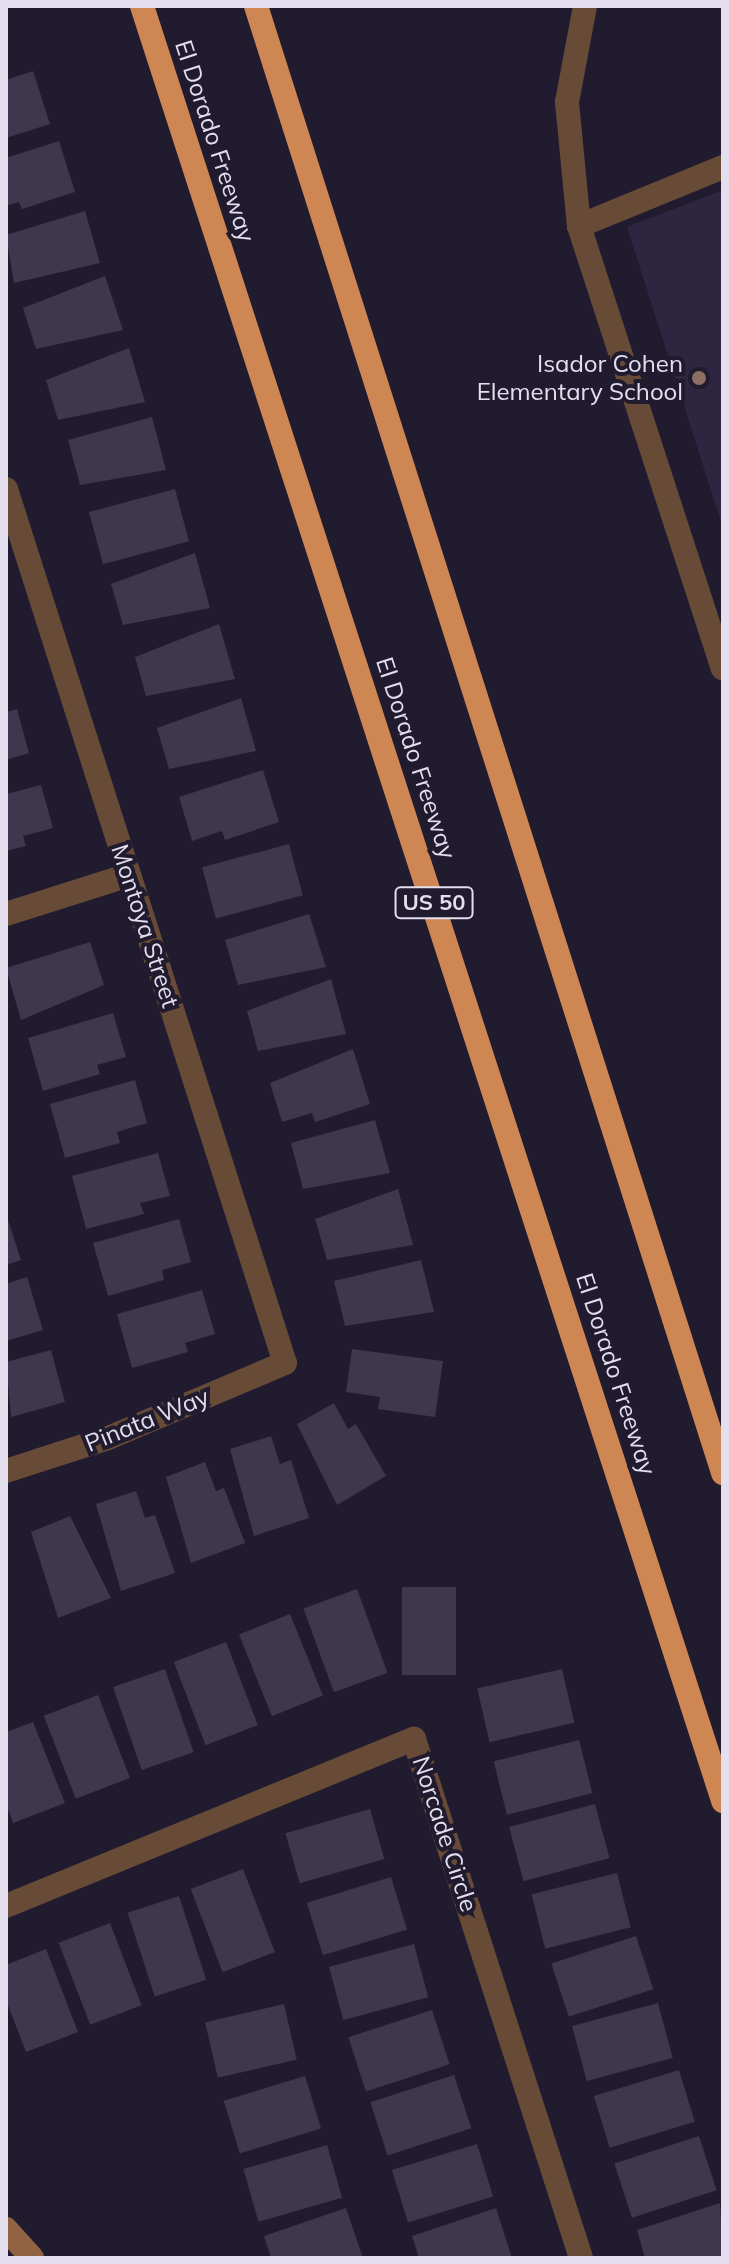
<!DOCTYPE html>
<html>
<head>
<meta charset="utf-8">
<style>
  body { margin:0 }
  #map { position:relative; width:729px; height:2264px; overflow:hidden; background:#211b30; font-family:Mulish,sans-serif }
  div>[style] { position:absolute }
  [style*='--x'] { left:calc(var(--x)*1px); top:calc(var(--y)*1px); width:calc(var(--w)*1px); rotate:calc(var(--a)*1deg) }
  .built>* { inset:0; background:#2e2640 }
  .building>* { inset:0; background:#3e374e; transform-origin:0 0 }
  .street>* { height:24px; margin:-12px; padding:0 12px; transform-origin:12px; border-radius:12px; background:#684b37 }
  .secondary>* { height:24px; margin:-12px; padding:0 12px; transform-origin:12px; border-radius:12px; background:#916343 }
  .highway>* { height:24px; margin:-12px; padding:0 12px; transform-origin:12px; border-radius:12px; background:#ce8653 }
  .dots>* { width:22px; height:22px; translate:-50% -50%; box-sizing:border-box; border:4px solid #211b30; border-radius:50% }
  span { translate:-50% -50%; white-space:nowrap; text-align:center; line-height:1.15; -webkit-text-stroke:8px #211b30; paint-order:stroke }
  .shield-label span { padding:2px 6px; background:#211b30; border:2px solid; border-radius:6px; -webkit-text-stroke-width:0 }
  .shield-label { font-size:22px; color:#e3dfee; font-weight:700 }
  .street-label { font-size:24px; color:#e3dfee }
  .poi-label { font-size:24px; color:#e3dfee }
  .right { translate:-100% -50%; text-align:right }
  .frame { position:absolute; inset:0; border:8px solid #e3dfee; pointer-events:none }
</style>
</head>
<body>
<div id="map">
  <div class="built">
    <div style="clip-path:polygon(723px 190px,723px 528px,627px 227px)"></div>
  </div>
  <div class="building">
    <div style="clip-path:polygon(33px 71px,50px 124px,6px 138px,6px 80px)"></div>
    <div style="clip-path:polygon(59px 141px,75px 192px,22px 209px,19px 202px,6px 206px,6px 158px)"></div>
    <div style="clip-path:polygon(85px 211px,100px 263px,14px 283px,6px 235px)"></div>
    <div style="clip-path:polygon(105px 276px,123px 330px,36px 349px,23px 308px)"></div>
    <div style="clip-path:polygon(129px 348px,145px 402px,58px 420px,46px 380px)"></div>
    <div style="clip-path:polygon(152px 417px,166px 470px,80px 485px,68px 440px)"></div>
    <div style="left:175px;top:489px;width:54px;height:89px;rotate:75deg"></div>
    <div style="clip-path:polygon(195px 553px,210px 608px,123px 625px,111px 584px)"></div>
    <div style="clip-path:polygon(219px 624px,235px 679px,146px 696px,135px 657px)"></div>
    <div style="clip-path:polygon(241px 698px,256px 751px,169px 769px,157px 728px)"></div>
    <div style="clip-path:polygon(17px 709px,29px 753px,6px 760px,6px 712px)"></div>
    <div style="clip-path:polygon(263px 770px,279px 822px,225px 840px,222px 831px,192px 841px,179px 797px)"></div>
    <div style="clip-path:polygon(41px 785px,53px 828px,23px 836px,26px 846px,6px 851px,6px 794px)"></div>
    <div style="left:289px;top:844px;width:53px;height:90px;rotate:75deg"></div>
    <div style="clip-path:polygon(309px 914px,326px 967px,238px 985px,225px 940px)"></div>
    <div style="clip-path:polygon(90px 942px,104px 985px,21px 1020px,6px 968px)"></div>
    <div style="clip-path:polygon(331px 979px,346px 1034px,258px 1051px,247px 1011px)"></div>
    <div style="clip-path:polygon(113px 1013px,126px 1057px,97px 1065px,100px 1074px,43px 1091px,28px 1038px)"></div>
    <div style="clip-path:polygon(353px 1049px,370px 1104px,315px 1122px,312px 1113px,282px 1122px,270px 1083px)"></div>
    <div style="clip-path:polygon(135px 1080px,147px 1123px,117px 1132px,120px 1143px,65px 1158px,50px 1104px)"></div>
    <div style="clip-path:polygon(375px 1120px,390px 1173px,303px 1189px,291px 1143px)"></div>
    <div style="clip-path:polygon(158px 1153px,170px 1196px,140px 1203px,144px 1214px,86px 1229px,72px 1176px)"></div>
    <div style="clip-path:polygon(398px 1189px,413px 1245px,327px 1260px,315px 1219px)"></div>
    <div style="clip-path:polygon(6px 1214px,21px 1260px,6px 1265px)"></div>
    <div style="clip-path:polygon(179px 1219px,191px 1262px,162px 1270px,164px 1280px,108px 1296px,93px 1243px)"></div>
    <div style="clip-path:polygon(421px 1260px,434px 1312px,345px 1326px,334px 1281px)"></div>
    <div style="clip-path:polygon(27px 1277px,43px 1330px,6px 1341px,6px 1284px)"></div>
    <div style="clip-path:polygon(202px 1290px,215px 1334px,185px 1343px,188px 1352px,132px 1368px,117px 1314px)"></div>
    <div style="clip-path:polygon(352px 1349px,443px 1361px,435px 1417px,378px 1409px,380px 1397px,346px 1392px)"></div>
    <div style="clip-path:polygon(51px 1350px,65px 1402px,11px 1417px,6px 1362px)"></div>
    <div style="clip-path:polygon(334px 1403px,348px 1429px,356px 1424px,386px 1476px,337px 1505px,297px 1424px)"></div>
    <div style="clip-path:polygon(271px 1436px,280px 1464px,291px 1460px,309px 1518px,254px 1536px,230px 1449px)"></div>
    <div style="clip-path:polygon(205px 1462px,216px 1491px,224px 1488px,245px 1543px,191px 1563px,166px 1477px)"></div>
    <div style="clip-path:polygon(136px 1491px,145px 1518px,155px 1515px,175px 1573px,121px 1591px,96px 1504px)"></div>
    <div style="clip-path:polygon(70px 1516px,111px 1598px,58px 1618px,31px 1532px)"></div>
    <div style="left:402px;top:1587px;width:54px;height:88px"></div>
    <div style="left:357px;top:1589px;width:89px;height:57px;rotate:70deg"></div>
    <div style="left:290px;top:1614px;width:88px;height:55px;rotate:68deg"></div>
    <div style="left:226px;top:1642px;width:89px;height:56px;rotate:69deg"></div>
    <div style="left:165px;top:1669px;width:88px;height:55px;rotate:71deg"></div>
    <div style="left:562px;top:1669px;width:55px;height:87px;rotate:77deg"></div>
    <div style="left:98px;top:1695px;width:89px;height:58px;rotate:69deg"></div>
    <div style="clip-path:polygon(33px 1722px,65px 1803px,13px 1823px,6px 1804px,6px 1732px)"></div>
    <div style="left:579px;top:1740px;width:55px;height:88px;rotate:76deg"></div>
    <div style="left:595px;top:1804px;width:56px;height:89px;rotate:75deg"></div>
    <div style="left:370px;top:1809px;width:52px;height:88px;rotate:74deg"></div>
    <div style="left:243px;top:1869px;width:89px;height:56px;rotate:69deg"></div>
    <div style="left:617px;top:1873px;width:56px;height:88px;rotate:76deg"></div>
    <div style="left:391px;top:1877px;width:55px;height:88px;rotate:73deg"></div>
    <div style="left:179px;top:1896px;width:88px;height:54px;rotate:72deg"></div>
    <div style="left:110px;top:1923px;width:88px;height:55px;rotate:69deg"></div>
    <div style="left:636px;top:1936px;width:56px;height:89px;rotate:72deg"></div>
    <div style="left:414px;top:1944px;width:55px;height:88px;rotate:75deg"></div>
    <div style="clip-path:polygon(46px 1949px,78px 2032px,26px 2052px,6px 2000px,6px 1965px)"></div>
    <div style="left:658px;top:2003px;width:57px;height:89px;rotate:75deg"></div>
    <div style="left:284px;top:2004px;width:57px;height:81px;rotate:77deg"></div>
    <div style="left:432px;top:2010px;width:57px;height:88px;rotate:72deg"></div>
    <div style="left:679px;top:2070px;width:54px;height:89px;rotate:73deg"></div>
    <div style="left:454px;top:2075px;width:56px;height:88px;rotate:72deg"></div>
    <div style="left:305px;top:2076px;width:55px;height:85px;rotate:73deg"></div>
    <div style="left:699px;top:2136px;width:57px;height:89px;rotate:72deg"></div>
    <div style="left:477px;top:2144px;width:55px;height:89px;rotate:73deg"></div>
    <div style="left:327px;top:2145px;width:55px;height:87px;rotate:74deg"></div>
    <div style="clip-path:polygon(720px 2203px,723px 2258px,645px 2258px,637px 2230px)"></div>
    <div style="clip-path:polygon(346px 2208px,363px 2258px,271px 2258px,264px 2236px)"></div>
    <div style="clip-path:polygon(496px 2208px,512px 2258px,419px 2258px,412px 2236px)"></div>
  </div>
  <div class="street">
    <div style="--x:585;--y:6;--w:98;--a:100.6"></div>
    <div style="--x:567;--y:102;--w:125;--a:84.5"></div>
    <div style="--x:579;--y:226;--w:465;--a:72"></div>
    <div style="--x:579;--y:226;--w:156;--a:-22.3"></div>
    <div style="--x:6;--y:489;--w:917;--a:72.3"></div>
    <div style="--x:285;--y:1363;--w:192;--a:157"></div>
    <div style="--x:108;--y:1438;--w:107;--a:162.1"></div>
    <div style="--x:6;--y:914;--w:129;--a:-17.6"></div>
    <div style="--x:6;--y:1906;--w:441;--a:-22.3"></div>
    <div style="--x:414;--y:1739;--w:545;--a:72.16"></div>
  </div>
  <div class="secondary">
    <div style="--x:6;--y:2229;--w:39;--a:48"></div>
  </div>
  <div class="highway">
    <div style="--x:142;--y:6;--w:1887;--a:72.06"></div>
    <div style="--x:256;--y:6;--w:1540;--a:72.34"></div>
  </div>
  <div class="dots">
    <div style="left:699px;top:378px;background:#8d6e63"></div>
  </div>
  <div class="shield-label">
    <span style="left:434px;top:903px">US 50</span>
  </div>
  <div class="street-label">
    <span style="left:215px;top:141px;rotate:72deg">El Dorado Freeway</span>
    <span style="left:416px;top:758px;rotate:72deg">El Dorado Freeway</span>
    <span style="left:145px;top:926px;rotate:72deg">Montoya Street</span>
    <span style="left:616px;top:1374px;rotate:72deg">El Dorado Freeway</span>
    <span style="left:147px;top:1420px;rotate:-22deg">Pinata Way</span>
    <span style="left:445px;top:1834px;rotate:72deg">Norcade Circle</span>
  </div>
  <div class="poi-label">
    <span class="right" style="left:683px;top:378px">Isador Cohen<br>Elementary School</span>
  </div>
  <div class="frame"></div>
</div>
</body>
</html>
